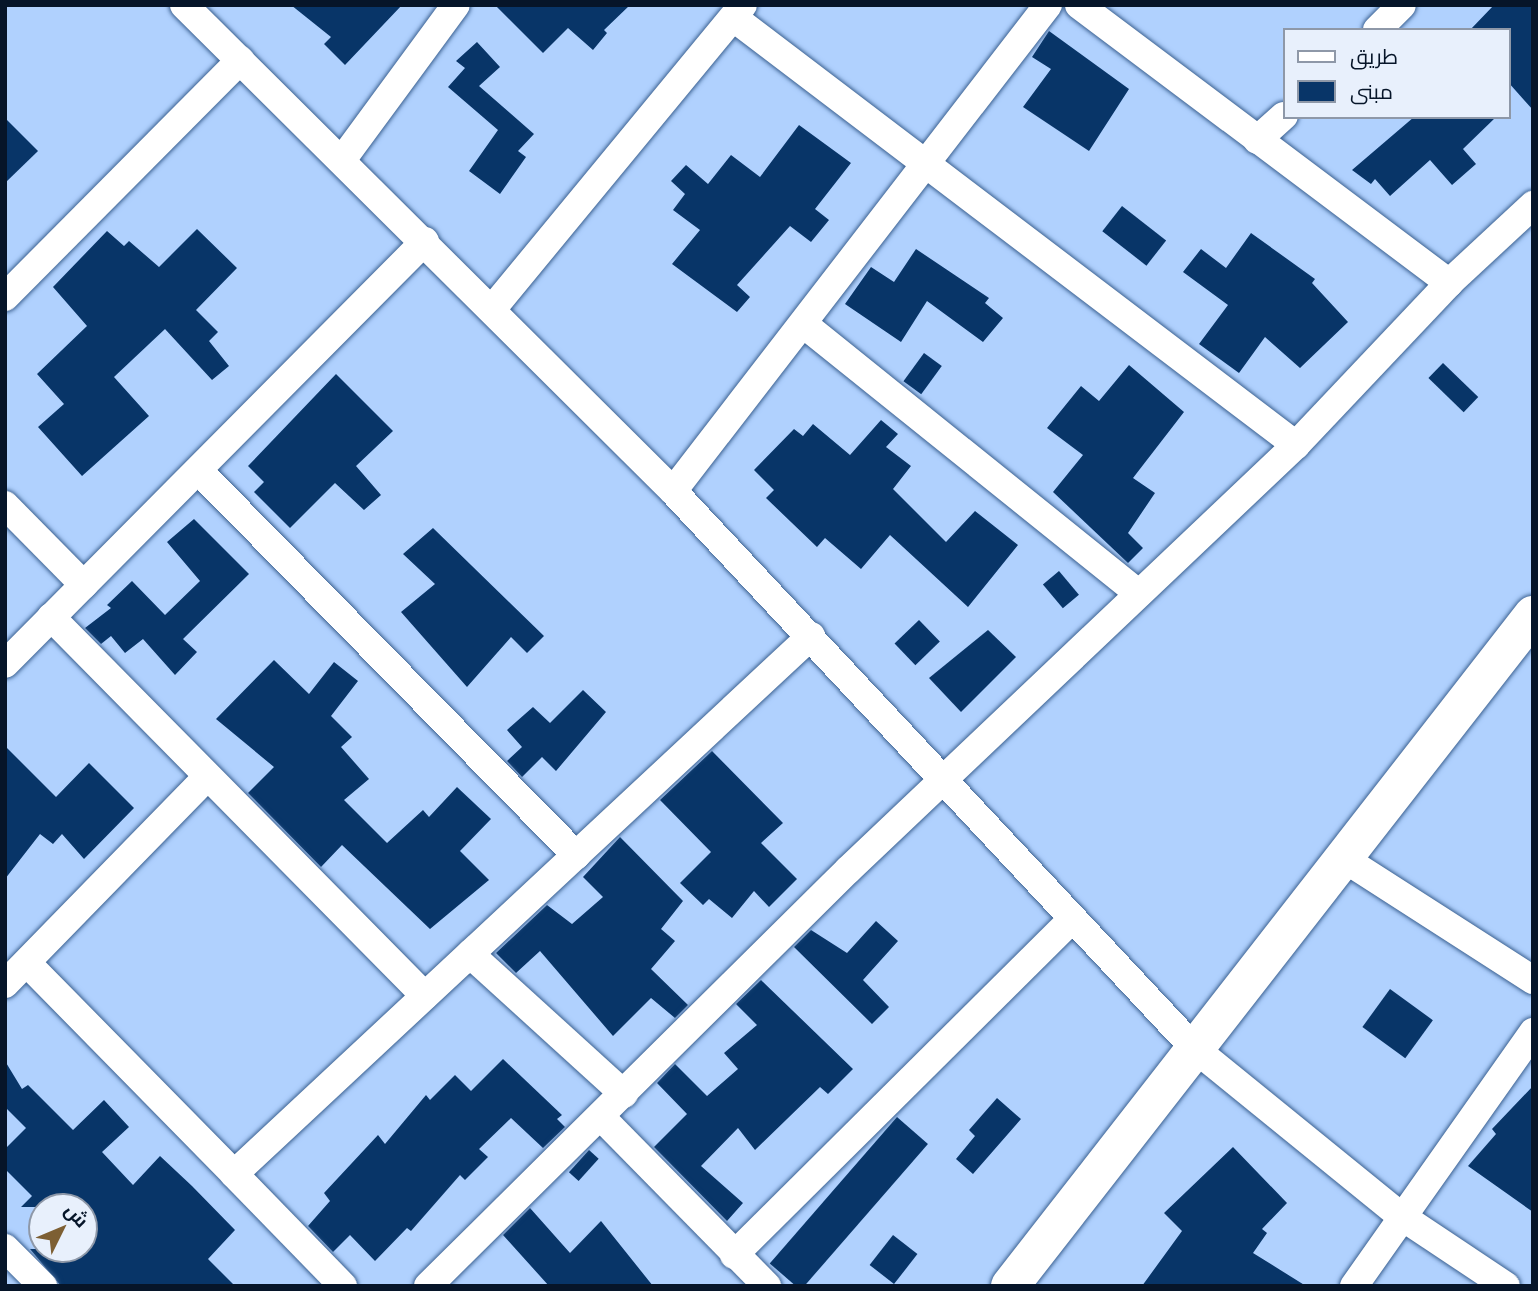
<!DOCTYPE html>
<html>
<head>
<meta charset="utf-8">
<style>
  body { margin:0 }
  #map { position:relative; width:1538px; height:1291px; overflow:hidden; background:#b0d1fe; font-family:"PT Sans",Cairo,sans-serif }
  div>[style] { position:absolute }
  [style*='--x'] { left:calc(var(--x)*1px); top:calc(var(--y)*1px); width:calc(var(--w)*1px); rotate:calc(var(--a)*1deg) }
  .building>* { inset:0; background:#083568; transform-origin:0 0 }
  .roads { filter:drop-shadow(0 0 2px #3b6191) drop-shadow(0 0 2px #3b6191) }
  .street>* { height:28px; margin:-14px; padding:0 14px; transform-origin:14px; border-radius:14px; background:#fff }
  .secondary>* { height:38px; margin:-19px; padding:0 19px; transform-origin:19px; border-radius:19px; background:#fff }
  span { translate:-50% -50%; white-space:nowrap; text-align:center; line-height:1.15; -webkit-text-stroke:7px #e8f0fc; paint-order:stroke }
  .frame { position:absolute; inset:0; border:7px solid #061529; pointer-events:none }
  .legend { position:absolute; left:1283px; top:28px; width:228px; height:91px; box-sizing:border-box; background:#e8f0fc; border:2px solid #8e98a8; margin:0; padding:9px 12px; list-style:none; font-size:21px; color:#061529 }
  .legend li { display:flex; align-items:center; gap:14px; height:35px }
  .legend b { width:35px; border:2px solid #8e98a8 }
  .north { position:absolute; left:28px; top:1193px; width:70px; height:70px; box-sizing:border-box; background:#e8f0fc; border:2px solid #8e98a8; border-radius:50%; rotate:47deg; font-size:19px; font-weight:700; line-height:28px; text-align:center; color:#061529 }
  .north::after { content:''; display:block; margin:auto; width:24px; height:32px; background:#7d5f33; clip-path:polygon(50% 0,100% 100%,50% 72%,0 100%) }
</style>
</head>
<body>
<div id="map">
  <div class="building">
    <div style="clip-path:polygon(291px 5px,402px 5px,345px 65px,324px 44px,331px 37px)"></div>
    <div style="clip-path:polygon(495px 5px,630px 5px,604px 30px,607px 33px,593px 50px,568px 28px,543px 53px)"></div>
    <div style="clip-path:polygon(1494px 5px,1533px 5px,1533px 110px,1508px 82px,1508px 30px,1470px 30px)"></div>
    <div style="clip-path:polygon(1049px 31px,1129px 89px,1089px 151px,1023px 107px,1051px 69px,1032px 57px)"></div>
    <div style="clip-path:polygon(477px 42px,500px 67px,479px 86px,534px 134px,518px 151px,526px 157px,500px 194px,469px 171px,498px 130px,448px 87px,465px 68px,456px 61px)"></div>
    <div style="clip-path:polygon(1414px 117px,1496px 117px,1463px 149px,1476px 164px,1452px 185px,1430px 160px,1390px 196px,1375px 179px,1371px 184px,1352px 170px)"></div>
    <div style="clip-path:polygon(5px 118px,38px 151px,5px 183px)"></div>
    <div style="clip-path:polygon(799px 125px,851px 163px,815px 209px,829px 220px,811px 242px,790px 226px,737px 285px,750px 297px,737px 312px,672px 264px,700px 230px,673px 210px,685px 194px,671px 181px,686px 165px,708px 184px,731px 155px,760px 177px)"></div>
    <div style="left:1122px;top:206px;width:56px;height:32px;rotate:38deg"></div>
    <div style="clip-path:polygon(197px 229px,237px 268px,196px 310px,218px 332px,209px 341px,229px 366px,212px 380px,165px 329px,114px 377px,149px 416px,82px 476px,38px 427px,64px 404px,37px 374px,87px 326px,53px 287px,107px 231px,124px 246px,129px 241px,159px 267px)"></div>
    <div style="clip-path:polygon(1251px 233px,1315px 279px,1312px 283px,1348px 322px,1300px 368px,1265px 337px,1239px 373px,1199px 344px,1228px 305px,1183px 272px,1201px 249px,1226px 268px)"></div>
    <div style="clip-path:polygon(916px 249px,989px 298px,985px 303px,1003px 318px,983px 342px,927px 301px,901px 342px,845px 304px,871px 267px,894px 282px)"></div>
    <div style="left:924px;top:353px;width:22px;height:35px;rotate:36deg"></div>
    <div style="left:1443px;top:363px;width:49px;height:21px;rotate:44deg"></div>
    <div style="clip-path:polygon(1129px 365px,1184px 412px,1133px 478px,1155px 493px,1128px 533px,1143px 548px,1128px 563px,1053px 492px,1083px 455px,1047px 428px,1081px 386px,1099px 401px)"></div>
    <div style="clip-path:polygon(336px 374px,393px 431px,356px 466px,381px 495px,364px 510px,335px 483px,290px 528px,254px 492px,264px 482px,248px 466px)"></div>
    <div style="clip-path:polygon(881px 420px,898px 434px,886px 447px,911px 466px,893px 489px,946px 542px,975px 511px,1018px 545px,968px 607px,890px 535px,861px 569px,825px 538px,817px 547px,766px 498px,774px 490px,754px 470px,794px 429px,803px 436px,813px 424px,850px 455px)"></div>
    <div style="clip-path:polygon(194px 519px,249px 574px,183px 639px,197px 652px,175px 675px,143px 639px,125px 653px,111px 636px,101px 644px,85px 628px,111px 608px,107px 605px,132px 581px,165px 615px,200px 581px,167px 542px)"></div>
    <div style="clip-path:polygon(433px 528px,544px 636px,527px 653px,511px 637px,467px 687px,401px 612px,435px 584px,403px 554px)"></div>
    <div style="left:1059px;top:571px;width:31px;height:21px;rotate:50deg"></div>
    <div style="left:919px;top:620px;width:30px;height:34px;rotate:46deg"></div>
    <div style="clip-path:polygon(988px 630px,1016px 657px,961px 712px,929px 678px)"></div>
    <div style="clip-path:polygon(274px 660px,309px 694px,334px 662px,358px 681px,331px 716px,352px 737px,341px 747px,369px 779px,344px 800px,387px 843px,423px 810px,429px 817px,457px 787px,491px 819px,460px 851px,489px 880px,430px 929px,342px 845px,321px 867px,248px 793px,274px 767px,216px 719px)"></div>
    <div style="clip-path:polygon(583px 690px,606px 712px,556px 771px,542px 757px,522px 777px,507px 761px,522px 747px,507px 730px,533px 707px,550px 723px)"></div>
    <div style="clip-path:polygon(5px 746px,56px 797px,89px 763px,134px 808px,84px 859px,62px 834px,53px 844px,40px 834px,5px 879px)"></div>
    <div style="clip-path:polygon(712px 751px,783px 823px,761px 843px,797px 879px,769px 907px,754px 891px,732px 918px,709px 899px,703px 905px,680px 883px,711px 852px,660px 800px)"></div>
    <div style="clip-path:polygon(620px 837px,683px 901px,661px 929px,675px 941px,651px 969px,688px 1005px,675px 1018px,651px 998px,613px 1036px,540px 951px,516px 973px,496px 953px,547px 905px,572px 924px,603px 897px,583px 877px)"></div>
    <div style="clip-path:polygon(876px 921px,898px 941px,863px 980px,889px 1007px,872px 1024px,794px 947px,811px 930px,847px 953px)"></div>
    <div style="clip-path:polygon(761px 980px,853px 1069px,828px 1094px,820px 1087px,755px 1150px,738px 1128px,701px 1166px,743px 1203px,727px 1221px,654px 1147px,687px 1114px,657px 1083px,675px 1064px,707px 1096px,738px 1069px,724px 1053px,757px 1025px,736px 1004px)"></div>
    <div style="left:1390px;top:989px;width:53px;height:47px;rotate:36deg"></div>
    <div style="clip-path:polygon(503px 1059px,562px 1115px,557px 1119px,565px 1127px,543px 1148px,511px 1118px,479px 1149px,488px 1157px,465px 1180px,460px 1175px,411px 1231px,407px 1228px,375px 1261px,350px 1235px,333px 1252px,308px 1226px,330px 1201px,324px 1193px,378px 1135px,385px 1144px,426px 1095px,430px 1100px,455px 1075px,471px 1091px)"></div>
    <div style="clip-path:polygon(5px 1061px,22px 1089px,28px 1085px,73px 1130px,104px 1100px,129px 1127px,102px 1152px,133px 1185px,160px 1156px,192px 1186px,235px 1230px,208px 1259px,235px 1286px,61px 1286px,30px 1249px,84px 1249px,84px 1207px,21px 1207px,32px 1196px,5px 1169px,5px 1149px,26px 1128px,5px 1107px)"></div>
    <div style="clip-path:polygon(1533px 1086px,1533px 1212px,1468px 1166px,1496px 1134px,1492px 1129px)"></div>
    <div style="clip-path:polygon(997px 1098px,1021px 1119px,973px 1174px,956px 1159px,975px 1136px,969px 1130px)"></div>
    <div style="left:897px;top:1117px;width:41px;height:194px;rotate:41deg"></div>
    <div style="clip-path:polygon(1233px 1147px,1287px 1203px,1262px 1229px,1267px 1233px,1253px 1253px,1306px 1286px,1142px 1286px,1182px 1231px,1164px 1213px)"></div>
    <div style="left:589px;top:1150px;width:13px;height:30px;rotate:42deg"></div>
    <div style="clip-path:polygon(530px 1208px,570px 1253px,601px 1221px,653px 1286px,549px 1286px,503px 1235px)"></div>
    <div style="left:893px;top:1235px;width:31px;height:38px;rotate:38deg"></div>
  </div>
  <div class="roads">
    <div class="street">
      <div style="--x:184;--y:5;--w:689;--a:44.82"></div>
      <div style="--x:673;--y:491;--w:763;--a:46.91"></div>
      <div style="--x:1194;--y:1048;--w:267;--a:39.1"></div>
      <div style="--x:1401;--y:1216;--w:126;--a:33.7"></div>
      <div style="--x:1079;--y:5;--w:463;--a:36.9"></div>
      <div style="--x:734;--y:18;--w:706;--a:37.23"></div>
      <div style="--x:1377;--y:30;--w:35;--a:-45"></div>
      <div style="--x:1257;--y:140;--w:36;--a:-42"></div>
      <div style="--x:342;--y:160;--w:192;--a:-53.7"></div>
      <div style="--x:5;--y:297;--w:334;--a:-45.2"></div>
      <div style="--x:493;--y:308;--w:393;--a:-50.5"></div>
      <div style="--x:806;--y:326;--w:427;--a:38.8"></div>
      <div style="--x:198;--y:470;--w:540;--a:45.53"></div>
      <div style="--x:673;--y:491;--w:614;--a:-52.35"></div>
      <div style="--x:5;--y:505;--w:112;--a:45.4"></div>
      <div style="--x:51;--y:617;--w:532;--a:45.38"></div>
      <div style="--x:5;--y:664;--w:596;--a:-45.2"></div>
      <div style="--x:1343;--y:858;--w:226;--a:32.7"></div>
      <div style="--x:470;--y:954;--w:208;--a:42.3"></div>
      <div style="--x:27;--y:963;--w:296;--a:45.5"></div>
      <div style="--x:5;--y:984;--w:286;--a:-45.7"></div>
      <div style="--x:601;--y:1117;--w:237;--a:45.5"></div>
      <div style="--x:5;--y:1248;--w:54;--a:45"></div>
      <div style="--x:734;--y:1255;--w:475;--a:-44.8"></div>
      <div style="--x:343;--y:1286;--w:156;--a:-134.2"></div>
      <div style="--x:234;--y:1174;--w:789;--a:-43"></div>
      <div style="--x:428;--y:1286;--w:591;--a:-44.73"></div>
      <div style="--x:848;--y:870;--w:618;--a:-43.49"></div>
      <div style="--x:1296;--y:445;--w:223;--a:-46.6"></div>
      <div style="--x:1449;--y:283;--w:115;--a:-42.9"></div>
      <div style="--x:1354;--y:1286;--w:311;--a:-54.8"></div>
    </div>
    <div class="secondary">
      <div style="--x:1010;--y:1286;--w:851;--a:-52.07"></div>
    </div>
  </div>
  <div class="frame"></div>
  <ul class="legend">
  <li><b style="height:9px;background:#fff"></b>طريق</li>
  <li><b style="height:19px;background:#083568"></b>مبنى</li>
  </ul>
  <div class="north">ش</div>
</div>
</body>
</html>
